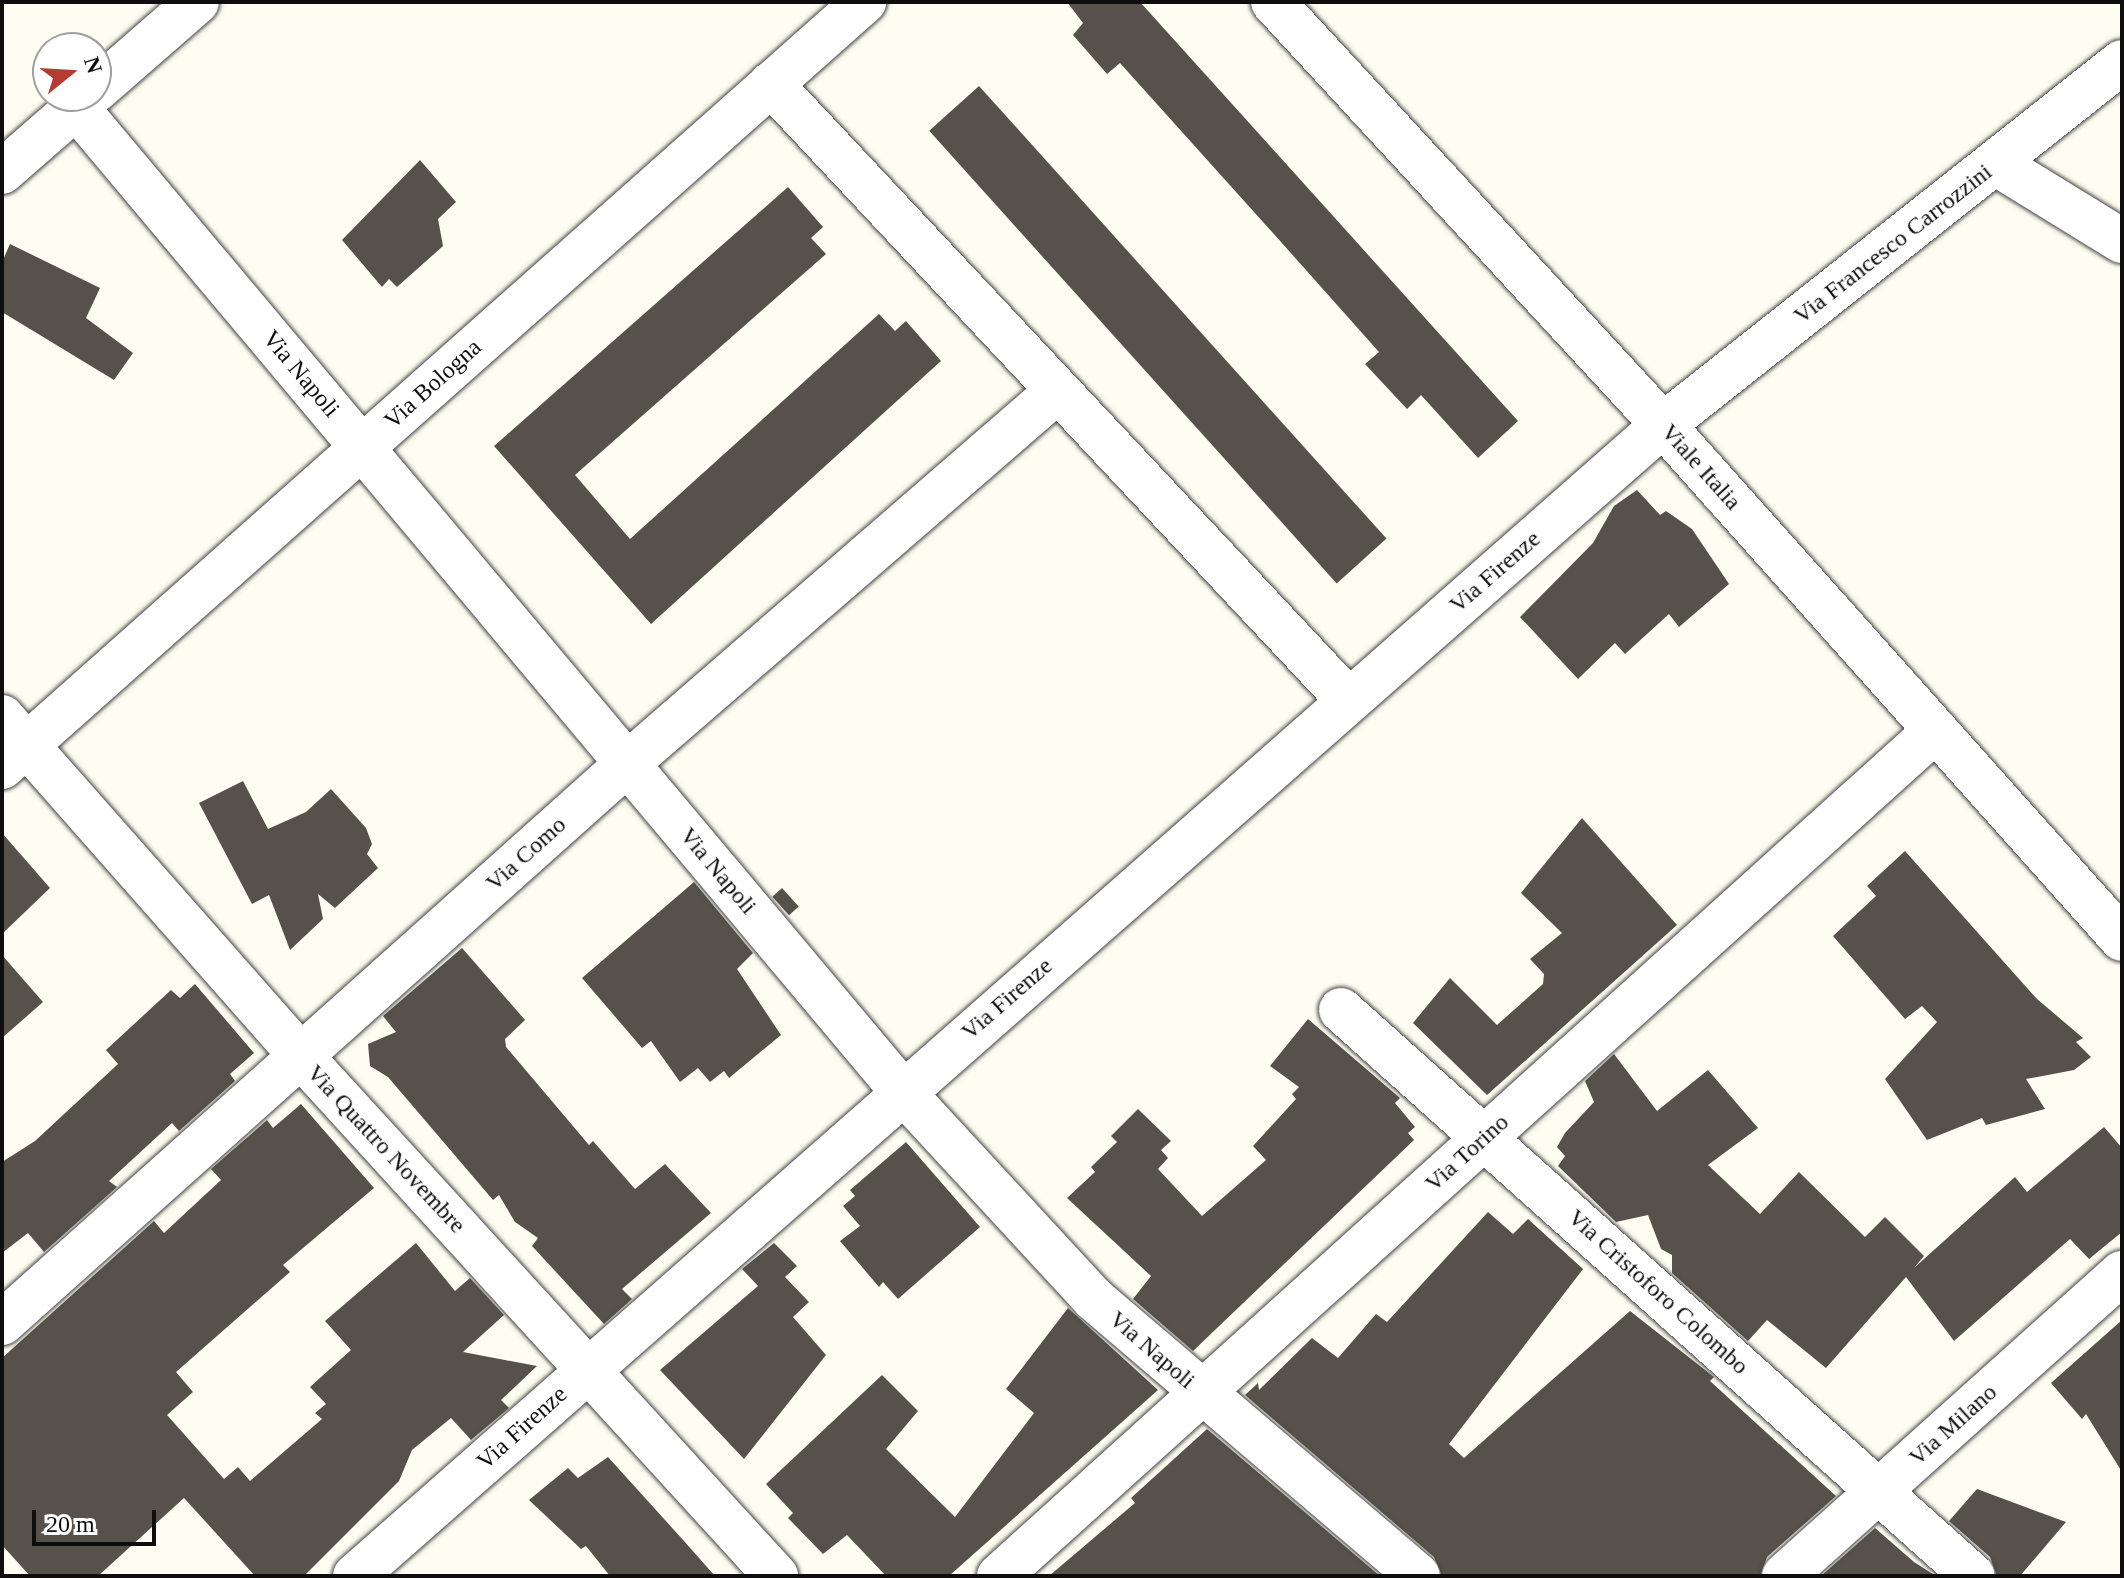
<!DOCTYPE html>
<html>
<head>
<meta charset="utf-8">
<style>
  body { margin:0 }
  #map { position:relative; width:2124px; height:1578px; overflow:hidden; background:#fefdf1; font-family:Georgia,serif }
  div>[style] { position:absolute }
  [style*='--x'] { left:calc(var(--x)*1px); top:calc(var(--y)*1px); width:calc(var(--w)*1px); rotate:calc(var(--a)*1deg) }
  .building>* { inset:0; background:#56514b; transform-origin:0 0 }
  .roads { filter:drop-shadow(0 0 2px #414141) drop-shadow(0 0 2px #414141) }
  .minor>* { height:44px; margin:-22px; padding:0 22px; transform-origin:22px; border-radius:22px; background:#fff }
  span { translate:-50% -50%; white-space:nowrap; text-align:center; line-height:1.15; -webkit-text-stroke:8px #fff; paint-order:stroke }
  .street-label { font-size:24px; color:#0e0e0e }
  .frame { position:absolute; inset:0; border:4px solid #0e0e0e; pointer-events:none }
  .north { position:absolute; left:32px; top:32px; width:80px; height:80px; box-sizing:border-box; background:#fff; border:2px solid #9f9f9f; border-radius:50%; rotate:72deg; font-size:22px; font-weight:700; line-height:32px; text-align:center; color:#0e0e0e }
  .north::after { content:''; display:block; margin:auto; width:28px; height:36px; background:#b53c30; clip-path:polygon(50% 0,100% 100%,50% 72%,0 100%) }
  .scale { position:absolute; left:32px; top:1510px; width:124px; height:36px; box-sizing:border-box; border:4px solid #0e0e0e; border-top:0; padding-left:10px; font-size:24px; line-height:28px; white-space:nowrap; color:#0e0e0e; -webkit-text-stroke:6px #fff; paint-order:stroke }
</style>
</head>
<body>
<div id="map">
  <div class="building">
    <div style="clip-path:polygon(1067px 2px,1140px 2px,1518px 421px,1478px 458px,1421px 395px,1407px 409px,1365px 364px,1379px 352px,1273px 233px,1120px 63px,1107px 74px,1073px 35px,1083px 23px)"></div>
    <div style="left:979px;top:86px;width:609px;height:67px;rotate:48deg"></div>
    <div style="clip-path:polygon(420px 160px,456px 202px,438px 219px,443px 246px,397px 287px,389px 279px,382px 287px,342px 240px)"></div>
    <div style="clip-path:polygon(788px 187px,823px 227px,811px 238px,826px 254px,575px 475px,630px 539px,879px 314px,895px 331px,906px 321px,941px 361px,651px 624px,494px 446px)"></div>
    <div style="clip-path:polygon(10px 244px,100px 288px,86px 318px,133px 353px,114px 380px,2px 312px,2px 262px)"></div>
    <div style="clip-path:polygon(1637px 490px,1660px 515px,1666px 511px,1692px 529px,1729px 584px,1679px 627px,1669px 614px,1625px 654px,1615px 643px,1578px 679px,1520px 617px,1593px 543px,1614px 506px)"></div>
    <div style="clip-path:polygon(243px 781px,268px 829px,306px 812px,331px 789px,366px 828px,372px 844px,367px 854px,378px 868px,335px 908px,318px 894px,323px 919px,290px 950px,269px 895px,252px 904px,199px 803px)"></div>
    <div style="clip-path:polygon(1582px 818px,1677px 925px,1487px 1095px,1413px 1023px,1450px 978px,1497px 1025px,1543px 984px,1544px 974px,1530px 959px,1562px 933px,1521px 893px)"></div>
    <div style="clip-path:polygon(2px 833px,50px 888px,2px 934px)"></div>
    <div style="clip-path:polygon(1905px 851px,2037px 999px,2083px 1038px,2076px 1042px,2091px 1057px,2074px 1070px,2026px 1079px,2045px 1109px,1986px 1125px,1982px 1118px,1927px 1140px,1885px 1079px,1937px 1022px,1922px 1006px,1905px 1019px,1833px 936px,1876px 896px,1867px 886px)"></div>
    <div style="clip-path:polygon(694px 882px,753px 953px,737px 969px,781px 1035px,729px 1078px,724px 1071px,710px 1082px,698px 1068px,680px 1082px,651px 1041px,642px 1048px,582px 978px)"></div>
    <div style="left:782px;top:888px;width:25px;height:13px;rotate:48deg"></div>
    <div style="clip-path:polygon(462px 948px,525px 1020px,505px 1039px,506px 1047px,589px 1145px,593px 1141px,635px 1189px,665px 1164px,711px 1213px,622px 1289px,632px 1299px,604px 1324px,532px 1246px,538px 1238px,515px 1222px,499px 1195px,493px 1200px,388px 1077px,370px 1066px,368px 1044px,396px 1032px,383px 1016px)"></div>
    <div style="clip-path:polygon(2px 955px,43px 1002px,2px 1038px)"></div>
    <div style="clip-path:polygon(195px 984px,254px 1053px,230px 1074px,235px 1081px,179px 1131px,172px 1123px,109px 1181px,117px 1187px,44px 1252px,28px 1233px,2px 1253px,2px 1162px,35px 1141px,118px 1064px,106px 1050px,171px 990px,180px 998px)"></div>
    <div style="clip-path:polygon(1308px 1019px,1400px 1098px,1395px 1103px,1415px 1127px,1408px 1133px,1414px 1140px,1193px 1351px,1133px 1299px,1151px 1276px,1067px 1198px,1095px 1172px,1091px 1167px,1117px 1142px,1111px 1136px,1138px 1109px,1171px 1141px,1161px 1150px,1168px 1158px,1158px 1169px,1202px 1216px,1266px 1160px,1253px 1146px,1296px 1099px,1292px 1094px,1299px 1087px,1270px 1066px)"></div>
    <div style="clip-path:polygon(1614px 1054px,1657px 1111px,1708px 1070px,1758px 1128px,1708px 1165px,1760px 1214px,1799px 1172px,1865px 1237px,1885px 1217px,1924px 1256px,1914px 1268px,2015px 1177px,2027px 1192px,2104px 1127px,2122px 1148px,2122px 1232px,2089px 1259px,2070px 1239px,1954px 1341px,1906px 1277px,1826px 1368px,1767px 1320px,1748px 1341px,1672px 1273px,1672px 1255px,1661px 1249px,1648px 1215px,1616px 1222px,1558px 1166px,1565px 1156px,1557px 1147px,1565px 1133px,1594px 1102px,1585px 1081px)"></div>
    <div style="clip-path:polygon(301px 1104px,374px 1188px,283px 1265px,290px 1272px,176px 1372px,193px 1392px,167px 1415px,224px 1479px,238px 1467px,250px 1481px,322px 1419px,315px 1413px,326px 1404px,310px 1387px,351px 1350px,325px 1321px,416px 1243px,455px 1291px,470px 1278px,504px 1315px,463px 1352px,537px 1366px,501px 1400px,509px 1408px,471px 1440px,451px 1418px,412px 1450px,399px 1481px,304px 1576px,255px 1576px,184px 1498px,98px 1576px,30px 1576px,2px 1545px,2px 1358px,154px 1221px,164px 1233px,221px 1180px,211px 1169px,267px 1120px,273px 1128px)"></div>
    <div style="clip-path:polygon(906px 1142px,980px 1227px,898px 1299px,883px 1282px,879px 1287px,840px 1241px,860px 1226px,843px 1206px,855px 1196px,850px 1190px)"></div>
    <div style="clip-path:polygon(1488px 1212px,1513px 1234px,1528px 1219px,1583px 1269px,1449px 1444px,1464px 1458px,1630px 1311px,1714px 1377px,1710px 1381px,1836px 1496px,1767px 1557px,1760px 1576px,1442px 1576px,1434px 1557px,1245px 1395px,1258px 1383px,1259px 1390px,1312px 1338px,1338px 1358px,1376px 1314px,1387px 1322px)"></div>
    <div style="clip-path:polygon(774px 1243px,797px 1266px,785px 1277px,809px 1302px,793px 1317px,826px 1355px,744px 1459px,660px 1370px,758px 1286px,742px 1269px)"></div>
    <div style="clip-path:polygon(1068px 1308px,1158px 1390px,949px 1576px,886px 1576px,847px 1535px,823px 1554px,788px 1518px,793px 1513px,766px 1484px,882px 1375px,918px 1411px,886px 1449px,955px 1517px,1034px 1413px,1006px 1389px)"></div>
    <div style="clip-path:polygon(2122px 1320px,2122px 1472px,2086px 1414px,2082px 1419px,2051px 1383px)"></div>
    <div style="clip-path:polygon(1207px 1429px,1380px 1576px,1049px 1576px,1135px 1503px,1131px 1498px)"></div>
    <div style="clip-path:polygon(608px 1457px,684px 1541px,715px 1576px,610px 1576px,586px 1546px,581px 1549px,529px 1500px,568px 1468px,578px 1478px)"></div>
    <div style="clip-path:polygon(1977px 1489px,2066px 1522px,2020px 1576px,1997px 1576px,1990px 1557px,1949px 1521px)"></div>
    <div style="clip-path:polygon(1875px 1528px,1914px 1562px,1936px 1576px,1821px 1576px)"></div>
  </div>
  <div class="roads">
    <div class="minor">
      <div style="--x:1273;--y:2;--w:575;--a:47.32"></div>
      <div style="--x:1663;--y:425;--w:689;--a:48.24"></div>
      <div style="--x:771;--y:84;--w:844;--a:46.87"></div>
      <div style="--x:96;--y:90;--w:134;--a:-41.1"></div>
      <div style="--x:76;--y:107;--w:1285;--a:49.99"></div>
      <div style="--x:902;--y:1091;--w:283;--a:47.3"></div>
      <div style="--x:1094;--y:1299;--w:426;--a:40.5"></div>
      <div style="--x:1995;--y:163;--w:149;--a:31.6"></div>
      <div style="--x:2;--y:172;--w:116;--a:-41.1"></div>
      <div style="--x:2;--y:717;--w:451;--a:48.6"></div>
      <div style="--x:300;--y:1055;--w:706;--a:47.58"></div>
      <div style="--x:2;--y:767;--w:1153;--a:-41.59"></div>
      <div style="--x:1341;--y:1010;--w:848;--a:41.85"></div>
      <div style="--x:2;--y:1323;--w:840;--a:-41.81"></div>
      <div style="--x:628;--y:763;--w:566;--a:-40.92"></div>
      <div style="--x:355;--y:1576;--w:1742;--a:-41.35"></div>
      <div style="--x:1663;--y:425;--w:585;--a:-38.34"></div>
      <div style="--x:999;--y:1576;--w:1262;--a:-42.08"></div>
      <div style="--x:1784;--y:1576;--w:454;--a:-41.9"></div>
    </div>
  </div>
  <div class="street-label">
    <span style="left:1893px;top:244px;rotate:-38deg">Via Francesco Carrozzini</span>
    <span style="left:301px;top:374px;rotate:50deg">Via Napoli</span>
    <span style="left:433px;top:384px;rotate:-42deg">Via Bologna</span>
    <span style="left:1701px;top:467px;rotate:48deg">Viale Italia</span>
    <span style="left:1495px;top:572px;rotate:-41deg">Via Firenze</span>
    <span style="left:526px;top:854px;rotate:-42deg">Via Como</span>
    <span style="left:718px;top:871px;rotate:50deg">Via Napoli</span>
    <span style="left:1007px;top:999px;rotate:-41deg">Via Firenze</span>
    <span style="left:386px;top:1149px;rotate:47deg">Via Quattro Novembre</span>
    <span style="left:1467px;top:1153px;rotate:-42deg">Via Torino</span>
    <span style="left:1658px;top:1292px;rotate:42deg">Via Cristoforo Colombo</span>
    <span style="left:1152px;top:1350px;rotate:41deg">Via Napoli</span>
    <span style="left:1953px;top:1425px;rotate:-42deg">Via Milano</span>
    <span style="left:522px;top:1428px;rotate:-42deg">Via Firenze</span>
  </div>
  <div class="frame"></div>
  <div class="north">N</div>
  <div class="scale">20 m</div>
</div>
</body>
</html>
